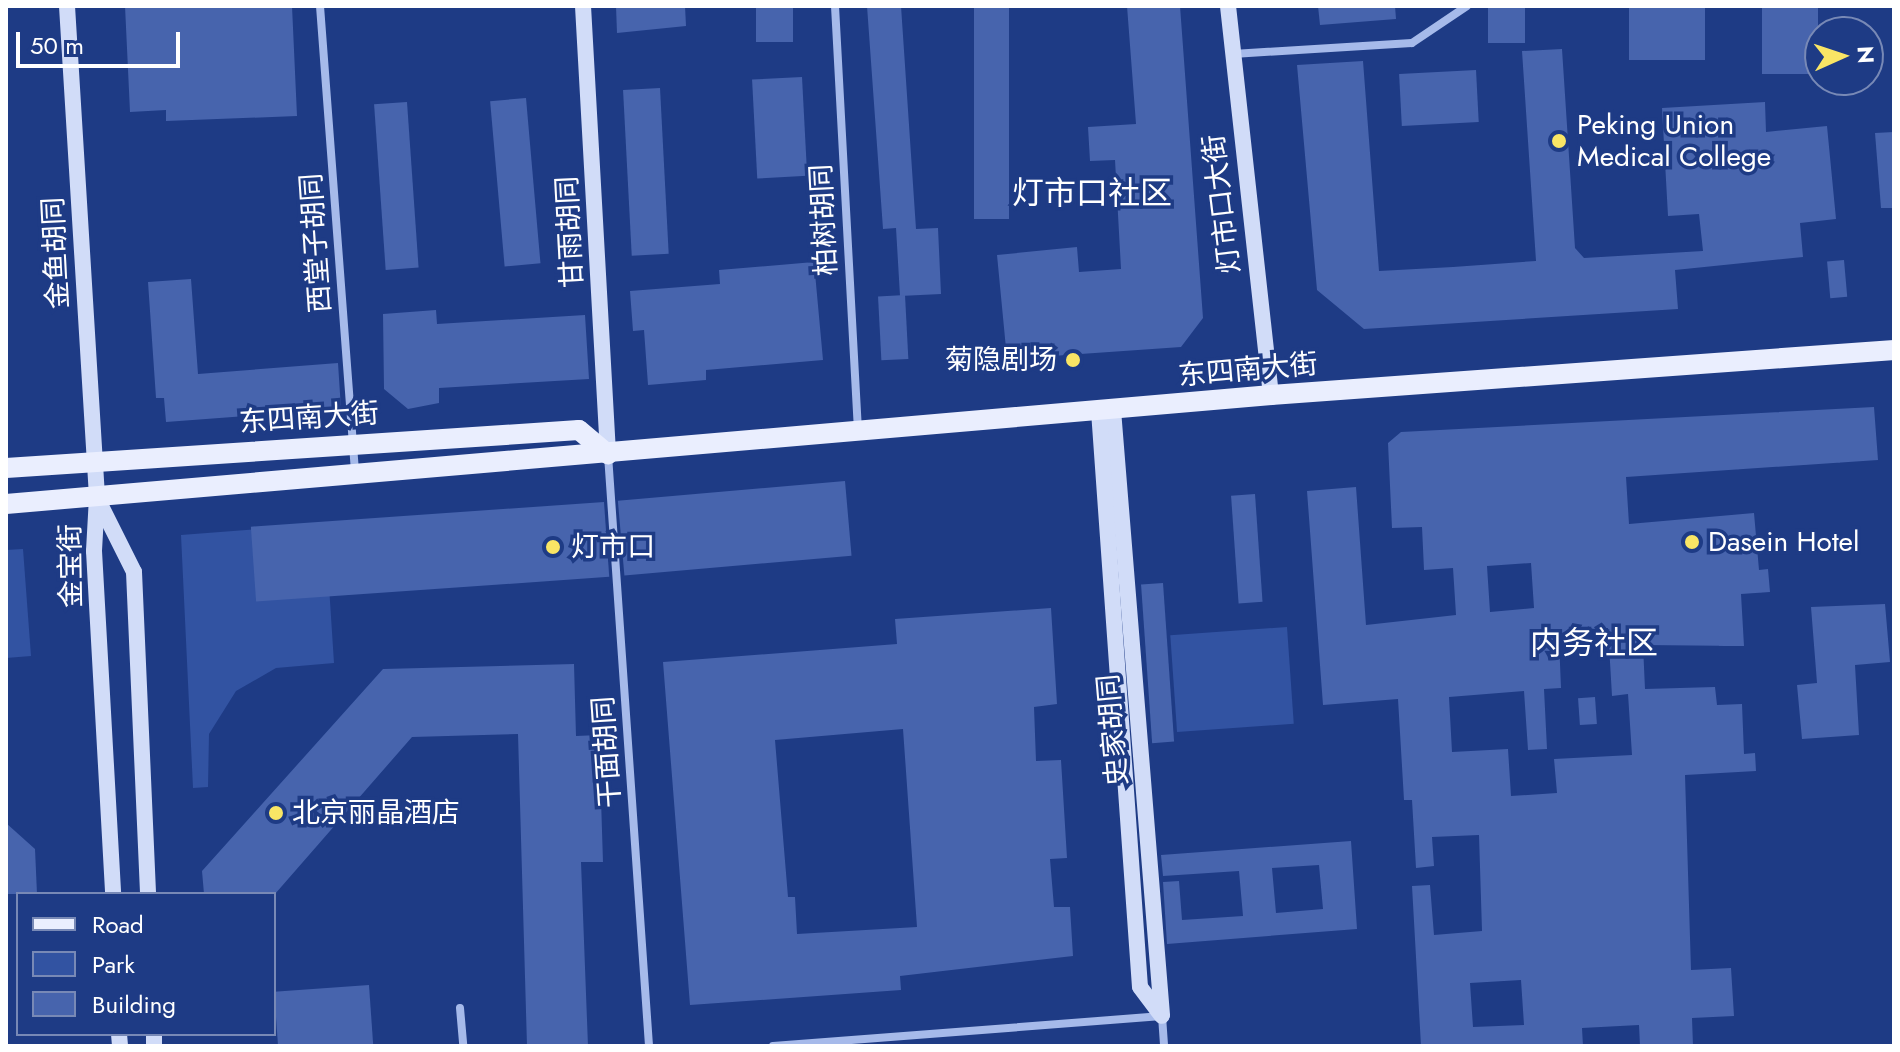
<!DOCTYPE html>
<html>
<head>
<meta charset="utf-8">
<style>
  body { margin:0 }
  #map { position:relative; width:1900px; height:1052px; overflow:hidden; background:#1e3b85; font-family:Jost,"Noto Sans SC",sans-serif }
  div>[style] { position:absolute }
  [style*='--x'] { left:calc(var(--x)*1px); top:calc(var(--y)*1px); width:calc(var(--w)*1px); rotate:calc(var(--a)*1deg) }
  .green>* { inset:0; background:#3253a2; transform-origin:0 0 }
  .building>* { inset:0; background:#4764ad; transform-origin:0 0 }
  .street>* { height:8px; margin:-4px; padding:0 4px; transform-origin:4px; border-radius:4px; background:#a6baea }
  .secondary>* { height:16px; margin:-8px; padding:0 8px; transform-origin:8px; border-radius:8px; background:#d1dcf8 }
  .primary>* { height:20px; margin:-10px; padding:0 10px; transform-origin:10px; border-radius:10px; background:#eaeefe }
  .dots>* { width:22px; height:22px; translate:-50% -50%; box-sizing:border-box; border:4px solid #1e3b85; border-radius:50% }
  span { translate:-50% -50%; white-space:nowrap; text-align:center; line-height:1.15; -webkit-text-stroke:7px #1e3b85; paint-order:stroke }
  .poi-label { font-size:28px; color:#fff }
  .left { translate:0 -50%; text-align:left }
  .right { translate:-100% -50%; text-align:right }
  .street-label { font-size:28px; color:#fff }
  .quarter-label { font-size:32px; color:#fff }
  .frame { position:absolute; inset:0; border:8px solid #fff; pointer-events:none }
  .legend { position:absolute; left:16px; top:892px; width:260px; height:144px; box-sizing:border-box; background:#1e3b85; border:2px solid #7889b6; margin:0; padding:10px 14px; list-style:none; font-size:24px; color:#fff }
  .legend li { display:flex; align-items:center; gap:16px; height:40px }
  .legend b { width:40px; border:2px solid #7889b6 }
  .north { position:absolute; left:1804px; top:16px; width:80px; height:80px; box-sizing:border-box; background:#1e3b85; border:2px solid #7889b6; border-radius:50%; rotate:87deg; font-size:22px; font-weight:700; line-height:32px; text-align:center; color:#fff }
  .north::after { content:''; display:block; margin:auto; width:28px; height:36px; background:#f9e565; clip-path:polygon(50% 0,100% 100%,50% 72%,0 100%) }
  .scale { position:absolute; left:16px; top:32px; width:164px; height:36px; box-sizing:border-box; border:4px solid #fff; border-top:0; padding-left:10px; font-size:24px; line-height:28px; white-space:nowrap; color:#fff; -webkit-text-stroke:6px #1e3b85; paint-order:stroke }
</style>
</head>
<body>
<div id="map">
  <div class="green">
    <div style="clip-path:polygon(325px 524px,334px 663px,276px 668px,236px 691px,209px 734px,208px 787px,193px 788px,181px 535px)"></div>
    <div style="clip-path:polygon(23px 549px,31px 656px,6px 658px,6px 550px)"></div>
    <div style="left:1287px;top:627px;width:97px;height:117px;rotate:86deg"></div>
  </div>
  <div class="building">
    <div style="clip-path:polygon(125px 6px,292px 6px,297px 116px,166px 121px,166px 110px,130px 112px)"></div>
    <div style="clip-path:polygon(616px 6px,685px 6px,686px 26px,617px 33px)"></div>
    <div style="left:756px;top:6px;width:37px;height:36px"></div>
    <div style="clip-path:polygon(867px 6px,901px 6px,916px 229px,938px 228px,941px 294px,900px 296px,896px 228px,883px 229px)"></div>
    <div style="left:974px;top:6px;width:35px;height:213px"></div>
    <div style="clip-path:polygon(1127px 6px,1180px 6px,1203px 318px,1181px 347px,1007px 359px,997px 255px,1077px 247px,1079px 272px,1121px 269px,1115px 160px,1090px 161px,1088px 127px,1136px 124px)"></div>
    <div style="clip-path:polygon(1318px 6px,1395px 6px,1396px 19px,1320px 25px)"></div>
    <div style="left:1488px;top:6px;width:37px;height:37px"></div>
    <div style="left:1629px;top:6px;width:76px;height:54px"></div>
    <div style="left:1762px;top:6px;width:56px;height:68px"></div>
    <div style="clip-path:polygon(1562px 49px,1575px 248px,1584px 258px,1703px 251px,1699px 214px,1668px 216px,1662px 108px,1765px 102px,1766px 132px,1827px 126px,1836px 219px,1800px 223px,1803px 257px,1675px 270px,1678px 309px,1364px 329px,1317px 290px,1297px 65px,1363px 61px,1379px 271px,1453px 267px,1536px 261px,1522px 51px)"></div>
    <div style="left:1476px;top:70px;width:52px;height:77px;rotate:87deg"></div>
    <div style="left:802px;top:77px;width:99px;height:50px;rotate:87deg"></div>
    <div style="left:660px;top:88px;width:166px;height:37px;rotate:87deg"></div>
    <div style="left:526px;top:98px;width:166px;height:36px;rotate:85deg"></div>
    <div style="left:407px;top:102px;width:166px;height:33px;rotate:86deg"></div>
    <div style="clip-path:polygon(1894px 132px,1894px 208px,1881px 208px,1875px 133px)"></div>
    <div style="left:1844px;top:260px;width:37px;height:17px;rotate:85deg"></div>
    <div style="clip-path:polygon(814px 262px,823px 360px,706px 370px,706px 380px,648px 385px,644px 330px,633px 331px,630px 291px,720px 284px,719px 270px)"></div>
    <div style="clip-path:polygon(191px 279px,198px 374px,338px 363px,341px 409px,166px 422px,164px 398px,156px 398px,148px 282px)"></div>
    <div style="left:905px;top:295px;width:64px;height:27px;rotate:87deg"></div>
    <div style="clip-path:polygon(436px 310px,437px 324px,585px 315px,589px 379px,439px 388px,439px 403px,408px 409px,384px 389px,383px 314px)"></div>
    <div style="clip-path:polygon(evenodd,1874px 407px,1878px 460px,1626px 477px,1629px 524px,1754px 513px,1759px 570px,1768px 569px,1770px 592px,1741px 594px,1744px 646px,1643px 645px,1645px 689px,1715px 687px,1717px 705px,1742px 704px,1744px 754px,1755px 753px,1756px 771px,1685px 775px,1691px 970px,1731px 968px,1734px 1016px,1692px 1018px,1693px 1046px,1640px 1046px,1639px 1025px,1582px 1028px,1583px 1046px,1421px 1046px,1412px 886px,1430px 885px,1434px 935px,1482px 931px,1479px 835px,1432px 837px,1434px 866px,1416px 868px,1412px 800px,1404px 800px,1398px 699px,1323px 705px,1307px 491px,1356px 487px,1366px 625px,1456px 615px,1453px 568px,1424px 570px,1422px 527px,1392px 528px,1388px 443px,1401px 432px,1874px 407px,1531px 563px,1534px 608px,1490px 612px,1487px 566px,1531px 563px,1874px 407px,1608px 628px,1612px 696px,1628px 694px,1632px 755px,1554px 759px,1557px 793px,1511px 796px,1508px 749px,1452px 752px,1449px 697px,1524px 691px,1528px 750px,1547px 749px,1544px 689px,1561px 688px,1559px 640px,1574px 639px,1574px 630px,1608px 628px,1874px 407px,1521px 980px,1524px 1025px,1473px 1027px,1470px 983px,1521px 980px)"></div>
    <div style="left:845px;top:481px;width:75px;height:228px;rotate:85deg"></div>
    <div style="left:1255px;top:494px;width:108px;height:24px;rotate:86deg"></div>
    <div style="left:604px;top:502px;width:75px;height:354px;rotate:86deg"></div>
    <div style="left:1163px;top:583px;width:159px;height:22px;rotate:86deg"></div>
    <div style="clip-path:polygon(1885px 604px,1890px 662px,1855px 665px,1859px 735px,1802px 739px,1797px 685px,1817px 683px,1811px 607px)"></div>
    <div style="clip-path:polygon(evenodd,1051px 608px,1057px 704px,1034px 707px,1036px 761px,1061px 760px,1067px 858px,1050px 859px,1054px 907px,1070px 907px,1073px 956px,900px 976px,901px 990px,690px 1005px,663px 662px,897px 644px,895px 619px,1051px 608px,903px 729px,917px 927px,797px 934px,795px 897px,788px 897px,775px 740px,903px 729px)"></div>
    <div style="clip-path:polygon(574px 664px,576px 736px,599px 735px,603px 862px,581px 862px,588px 1046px,527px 1046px,518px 734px,412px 737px,275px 894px,204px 894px,202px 871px,383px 669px)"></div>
    <div style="left:1595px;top:697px;width:27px;height:17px;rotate:86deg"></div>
    <div style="clip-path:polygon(6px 823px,35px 849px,37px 894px,6px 894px)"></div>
    <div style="clip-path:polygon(evenodd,1351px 841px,1357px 929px,1167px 944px,1163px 882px,1179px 881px,1182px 920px,1243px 916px,1239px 871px,1163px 876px,1161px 855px,1351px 841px,1319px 865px,1323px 909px,1276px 913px,1272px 868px,1319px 865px)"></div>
    <div style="left:369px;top:985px;width:61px;height:95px;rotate:86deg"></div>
  </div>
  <div class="street">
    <div style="--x:320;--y:6;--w:467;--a:85.7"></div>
    <div style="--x:835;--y:6;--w:426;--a:86.9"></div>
    <div style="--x:1233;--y:54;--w:179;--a:-3.5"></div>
    <div style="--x:1412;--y:43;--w:66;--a:-33.9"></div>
    <div style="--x:608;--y:455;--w:592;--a:86.03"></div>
    <div style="--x:460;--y:1008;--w:38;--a:85"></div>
    <div style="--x:773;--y:1046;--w:390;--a:-4.4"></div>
    <div style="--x:1162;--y:1016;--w:30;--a:86"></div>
  </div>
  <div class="secondary">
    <div style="--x:67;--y:6;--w:492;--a:86.5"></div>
    <div style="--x:97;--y:497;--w:54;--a:93.2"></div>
    <div style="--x:94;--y:551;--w:344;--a:86.8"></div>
    <div style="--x:583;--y:6;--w:449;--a:86.8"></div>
    <div style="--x:1228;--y:6;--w:391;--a:83.7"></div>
    <div style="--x:1113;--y:410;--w:607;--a:85.37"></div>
    <div style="--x:1099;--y:411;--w:577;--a:85.93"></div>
    <div style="--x:1140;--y:987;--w:36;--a:53"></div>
    <div style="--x:98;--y:500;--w:80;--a:63.4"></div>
    <div style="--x:134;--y:572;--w:322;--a:87.5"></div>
    <div style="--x:119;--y:1034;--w:12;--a:85"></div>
    <div style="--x:154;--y:1034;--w:12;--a:90"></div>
  </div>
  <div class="primary">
    <div style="--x:6;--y:468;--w:574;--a:-3.79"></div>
    <div style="--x:579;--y:430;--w:38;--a:40"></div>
    <div style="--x:6;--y:504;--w:1270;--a:-4.92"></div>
    <div style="--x:1271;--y:395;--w:625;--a:-4.13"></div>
  </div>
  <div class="dots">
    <div style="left:1559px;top:141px;background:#f9e565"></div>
    <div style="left:1073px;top:360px;background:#f9e565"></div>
    <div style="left:1692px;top:542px;background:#f9e565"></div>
    <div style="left:553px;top:547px;background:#f9e565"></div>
    <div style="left:276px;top:813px;background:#f9e565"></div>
  </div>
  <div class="poi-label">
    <span class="left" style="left:1577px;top:141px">Peking Union<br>Medical College</span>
    <span class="right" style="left:1057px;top:360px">菊隐剧场</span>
    <span class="left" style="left:1708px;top:542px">Dasein Hotel</span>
    <span class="left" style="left:571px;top:547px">灯市口</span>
    <span class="left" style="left:292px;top:813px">北京丽晶酒店</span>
  </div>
  <div class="street-label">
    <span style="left:1222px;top:204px;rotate:-97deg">灯市口大街</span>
    <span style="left:824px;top:220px;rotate:-93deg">柏树胡同</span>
    <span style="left:570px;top:232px;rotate:-93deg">甘雨胡同</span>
    <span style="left:316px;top:243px;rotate:-94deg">西堂子胡同</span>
    <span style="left:56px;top:253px;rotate:-93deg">金鱼胡同</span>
    <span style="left:1248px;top:370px;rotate:-5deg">东四南大街</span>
    <span style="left:309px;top:418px;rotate:-4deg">东四南大街</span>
    <span style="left:71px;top:566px;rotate:-91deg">金宝街</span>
    <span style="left:1113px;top:730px;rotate:-95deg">史家胡同</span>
    <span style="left:607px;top:752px;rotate:-94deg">干面胡同</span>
  </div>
  <div class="quarter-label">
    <span style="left:1092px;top:193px">灯市口社区</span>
    <span style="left:1594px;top:643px">内务社区</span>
  </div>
  <div class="frame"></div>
  <ul class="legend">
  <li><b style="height:10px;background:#eaeefe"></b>Road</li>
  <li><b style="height:22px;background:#3253a2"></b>Park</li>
  <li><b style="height:22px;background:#4764ad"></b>Building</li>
  </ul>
  <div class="north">N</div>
  <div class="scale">50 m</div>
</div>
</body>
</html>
